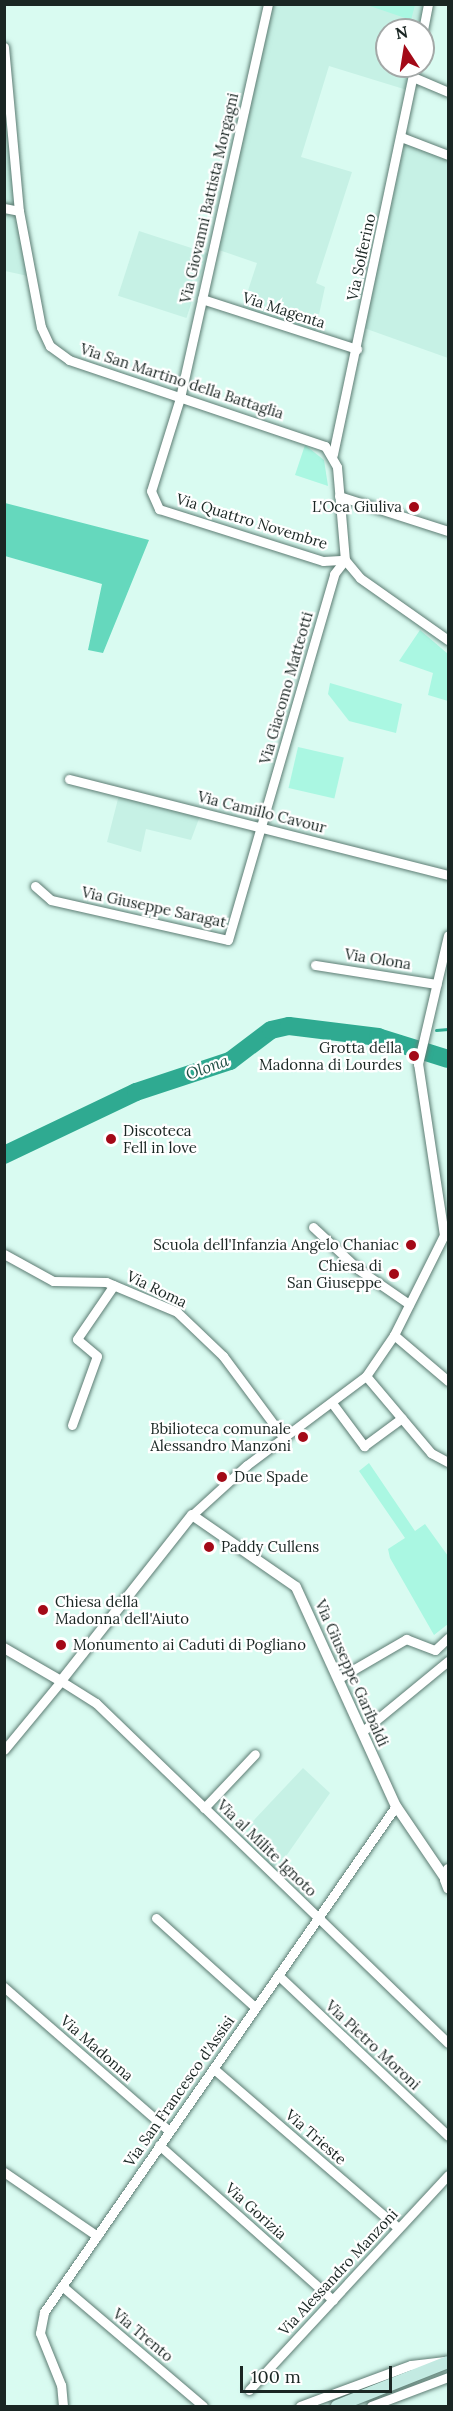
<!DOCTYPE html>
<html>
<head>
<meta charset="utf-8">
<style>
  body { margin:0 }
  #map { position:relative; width:453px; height:2411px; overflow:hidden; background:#d9fbf1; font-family:Lora,serif }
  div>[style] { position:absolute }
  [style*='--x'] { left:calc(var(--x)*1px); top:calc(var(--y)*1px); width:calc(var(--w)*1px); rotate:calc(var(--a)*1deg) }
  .built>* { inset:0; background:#c6f1e5; transform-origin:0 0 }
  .green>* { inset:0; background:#aaf7e2; transform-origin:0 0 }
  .forest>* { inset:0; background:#65d8bd }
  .stream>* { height:3px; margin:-1.5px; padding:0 1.5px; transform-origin:1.5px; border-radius:1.5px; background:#2faa91 }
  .river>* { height:18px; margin:-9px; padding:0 9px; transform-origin:9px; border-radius:9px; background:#2faa91 }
  .roads { filter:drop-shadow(0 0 2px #5d7c73) drop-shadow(0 0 2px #5d7c73) }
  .minor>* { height:9px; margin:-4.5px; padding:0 4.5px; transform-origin:4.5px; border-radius:4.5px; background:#fff }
  .tertiary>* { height:10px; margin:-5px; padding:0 5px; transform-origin:5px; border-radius:5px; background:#fff }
  .secondary>* { height:12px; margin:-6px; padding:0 6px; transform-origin:6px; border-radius:6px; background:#c3eae2 }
  .dots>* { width:16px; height:16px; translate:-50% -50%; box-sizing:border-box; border:3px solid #fff; border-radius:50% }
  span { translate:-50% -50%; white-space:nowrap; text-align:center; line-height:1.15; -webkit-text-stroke:4.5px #fff; paint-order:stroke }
  .street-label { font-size:15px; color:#1a2623 }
  .poi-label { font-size:15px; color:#1a2623 }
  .right { translate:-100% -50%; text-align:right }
  .left { translate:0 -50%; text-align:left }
  .water-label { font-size:16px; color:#205146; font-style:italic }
  .frame { position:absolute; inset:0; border:6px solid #1a2623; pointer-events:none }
  .north { position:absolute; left:375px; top:18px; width:60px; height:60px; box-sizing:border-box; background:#fff; border:2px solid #a3a8a7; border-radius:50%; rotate:348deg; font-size:16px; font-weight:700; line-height:24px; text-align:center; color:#1a2623 }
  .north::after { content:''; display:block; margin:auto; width:21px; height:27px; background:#a30917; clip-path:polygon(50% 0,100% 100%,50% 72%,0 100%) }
  .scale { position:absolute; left:240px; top:2366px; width:152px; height:27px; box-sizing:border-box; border:3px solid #1a2623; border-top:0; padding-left:8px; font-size:18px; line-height:21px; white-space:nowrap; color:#1a2623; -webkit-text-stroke:4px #fff; paint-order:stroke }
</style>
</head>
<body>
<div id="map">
  <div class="built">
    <div style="clip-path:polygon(271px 5px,425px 5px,419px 30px,387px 30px,387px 66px,412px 66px,407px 90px,329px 66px,301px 157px,352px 172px,316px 283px,325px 287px,315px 333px,242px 309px,257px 263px,216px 249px)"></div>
    <div style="clip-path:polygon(4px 96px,8px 145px,15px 207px,5px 205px)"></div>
    <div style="clip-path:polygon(405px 142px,448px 158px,448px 358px,364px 328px)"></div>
    <div style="clip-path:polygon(4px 211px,16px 213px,28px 276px,5px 271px)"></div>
    <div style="left:139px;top:231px;width:72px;height:68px;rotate:18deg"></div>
    <div style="clip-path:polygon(119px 795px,200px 816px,191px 840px,146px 829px,141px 852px,107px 842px)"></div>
    <div style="clip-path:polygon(303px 1768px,330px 1793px,275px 1872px,239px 1836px)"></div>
  </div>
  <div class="green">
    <div style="clip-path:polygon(367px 5px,415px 5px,411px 20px)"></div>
    <div style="clip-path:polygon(305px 445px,324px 460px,328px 486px,295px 475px)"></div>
    <div style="clip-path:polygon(420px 630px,448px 654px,448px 701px,428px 695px,433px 673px,399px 661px)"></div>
    <div style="clip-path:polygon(330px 683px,402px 704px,396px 733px,349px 721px,328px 694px)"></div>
    <div style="left:298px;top:747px;width:47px;height:42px;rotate:13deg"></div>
    <div style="clip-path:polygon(369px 1463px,415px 1531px,425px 1524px,448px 1556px,448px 1624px,434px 1635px,390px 1558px,388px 1549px,405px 1538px,359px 1471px)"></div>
  </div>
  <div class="forest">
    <div style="clip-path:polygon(5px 503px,149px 540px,103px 653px,88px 650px,102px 584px,5px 556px)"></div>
  </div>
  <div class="stream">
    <div style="--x:436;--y:1030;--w:12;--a:-5"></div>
  </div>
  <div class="river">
    <div style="--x:4;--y:1155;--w:146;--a:-25.5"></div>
    <div style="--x:136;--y:1092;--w:99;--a:-18.3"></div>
    <div style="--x:230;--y:1061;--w:51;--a:-37.1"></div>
    <div style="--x:271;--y:1030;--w:18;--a:-13"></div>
    <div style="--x:289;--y:1026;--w:90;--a:7"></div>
    <div style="--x:378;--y:1037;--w:73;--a:17.4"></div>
  </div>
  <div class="roads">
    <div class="minor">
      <div style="--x:268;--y:4;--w:404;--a:102.6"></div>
      <div style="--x:180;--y:398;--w:97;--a:107.3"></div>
      <div style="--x:151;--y:491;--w:20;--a:66"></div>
      <div style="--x:159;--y:509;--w:172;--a:17.6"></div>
      <div style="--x:323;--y:561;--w:22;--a:-3"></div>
      <div style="--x:423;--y:30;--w:26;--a:-79"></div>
      <div style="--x:4;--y:47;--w:165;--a:84.8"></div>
      <div style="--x:19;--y:211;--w:118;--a:79.3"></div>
      <div style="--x:41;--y:327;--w:21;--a:65"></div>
      <div style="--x:50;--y:346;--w:24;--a:36"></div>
      <div style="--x:69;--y:360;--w:270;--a:18.6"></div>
      <div style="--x:325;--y:446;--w:24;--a:60"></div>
      <div style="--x:337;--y:467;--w:93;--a:85.1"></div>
      <div style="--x:345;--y:560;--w:23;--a:50"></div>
      <div style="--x:360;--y:578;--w:108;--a:35.2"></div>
      <div style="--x:413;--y:77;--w:38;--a:23"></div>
      <div style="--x:401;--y:137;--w:50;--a:21"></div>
      <div style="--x:4;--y:208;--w:15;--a:11"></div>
      <div style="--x:202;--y:299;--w:163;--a:17.9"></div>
      <div style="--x:333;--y:454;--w:397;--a:-78.1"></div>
      <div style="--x:339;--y:496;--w:114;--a:17.8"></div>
      <div style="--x:69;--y:779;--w:391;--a:14.2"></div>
      <div style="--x:35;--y:886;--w:21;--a:41"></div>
      <div style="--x:51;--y:900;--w:181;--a:12.7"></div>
      <div style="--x:228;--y:940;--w:381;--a:-73.8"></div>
      <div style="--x:334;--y:574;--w:18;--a:-52"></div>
      <div style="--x:315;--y:965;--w:123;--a:8.9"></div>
      <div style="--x:313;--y:1227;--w:62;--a:43"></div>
      <div style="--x:358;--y:1269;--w:62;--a:34.5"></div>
      <div style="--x:4;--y:1254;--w:56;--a:28.9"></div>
      <div style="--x:53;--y:1281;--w:53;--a:1.1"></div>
      <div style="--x:106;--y:1282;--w:77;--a:22.9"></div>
      <div style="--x:177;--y:1312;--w:64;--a:43.7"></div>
      <div style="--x:223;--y:1356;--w:102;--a:53.4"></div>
      <div style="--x:394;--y:1335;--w:71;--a:40.4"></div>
      <div style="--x:366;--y:1376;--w:101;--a:49.8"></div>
      <div style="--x:431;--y:1453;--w:19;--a:28"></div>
      <div style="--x:332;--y:1403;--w:54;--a:53.3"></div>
      <div style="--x:364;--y:1446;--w:47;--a:-36.4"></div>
      <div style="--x:72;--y:1425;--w:73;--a:-70.1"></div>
      <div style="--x:97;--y:1356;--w:26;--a:-140"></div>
      <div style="--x:77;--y:1339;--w:65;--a:-55.6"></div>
      <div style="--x:192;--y:1515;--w:74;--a:-42.3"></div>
      <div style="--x:247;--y:1465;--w:149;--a:-36.8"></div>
      <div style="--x:366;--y:1376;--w:50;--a:-55.7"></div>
      <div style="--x:394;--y:1335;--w:112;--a:-63.4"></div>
      <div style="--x:444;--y:1235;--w:173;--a:-98.6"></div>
      <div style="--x:418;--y:1064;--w:132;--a:-76.9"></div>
      <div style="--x:339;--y:1678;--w:78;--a:-30.2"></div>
      <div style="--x:406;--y:1639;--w:31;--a:21"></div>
      <div style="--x:435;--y:1650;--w:18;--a:-43"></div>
      <div style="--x:364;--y:1730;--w:109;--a:-39.4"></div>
      <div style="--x:4;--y:1750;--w:89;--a:-50.4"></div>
      <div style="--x:61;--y:1681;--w:41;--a:32.2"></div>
      <div style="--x:96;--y:1703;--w:489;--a:44"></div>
      <div style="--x:204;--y:1808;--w:74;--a:-46.6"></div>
      <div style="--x:156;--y:1918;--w:133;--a:42"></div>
      <div style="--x:278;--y:1975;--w:234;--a:43.4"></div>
      <div style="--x:4;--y:1987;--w:219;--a:41.1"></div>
      <div style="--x:214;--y:2069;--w:243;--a:40.8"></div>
      <div style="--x:159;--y:2145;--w:233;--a:41.7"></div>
      <div style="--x:4;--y:2172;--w:113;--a:34.5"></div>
      <div style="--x:62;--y:2286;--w:185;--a:40.4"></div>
      <div style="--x:249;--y:2390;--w:293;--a:-47.2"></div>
      <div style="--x:63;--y:2406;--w:21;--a:-95"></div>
      <div style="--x:61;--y:2385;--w:56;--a:-112"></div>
      <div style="--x:40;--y:2333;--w:21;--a:-79"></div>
      <div style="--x:44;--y:2312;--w:616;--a:-55.18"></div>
      <div style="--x:300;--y:2406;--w:118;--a:-20.3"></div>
      <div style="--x:411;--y:2365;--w:32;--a:-7"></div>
      <div style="--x:371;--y:2406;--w:82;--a:-20.6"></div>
    </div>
    <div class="tertiary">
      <div style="--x:4;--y:1648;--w:66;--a:30.1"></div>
      <div style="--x:61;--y:1681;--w:211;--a:-51.7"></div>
      <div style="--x:192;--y:1515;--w:126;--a:34.7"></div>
      <div style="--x:296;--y:1587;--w:241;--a:65.5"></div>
      <div style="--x:396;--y:1806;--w:87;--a:55.8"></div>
      <div style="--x:448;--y:1869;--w:11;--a:105"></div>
      <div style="--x:445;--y:1880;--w:9;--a:69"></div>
    </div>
    <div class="secondary">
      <div style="--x:337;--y:2406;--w:119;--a:-21.6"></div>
    </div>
  </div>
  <div class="dots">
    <div style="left:414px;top:507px;background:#a30917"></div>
    <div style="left:414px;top:1056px;background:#a30917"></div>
    <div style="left:111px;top:1139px;background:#a30917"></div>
    <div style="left:411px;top:1245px;background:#a30917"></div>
    <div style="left:394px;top:1274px;background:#a30917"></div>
    <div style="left:303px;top:1437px;background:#a30917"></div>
    <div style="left:222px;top:1477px;background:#a30917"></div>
    <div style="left:209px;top:1547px;background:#a30917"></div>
    <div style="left:43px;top:1610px;background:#a30917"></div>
    <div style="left:61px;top:1645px;background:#a30917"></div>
  </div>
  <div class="street-label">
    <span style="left:209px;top:198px;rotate:-77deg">Via Giovanni Battista Morgagni</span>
    <span style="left:361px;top:257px;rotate:-78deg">Via Solferino</span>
    <span style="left:284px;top:310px;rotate:18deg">Via Magenta</span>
    <span style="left:182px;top:381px;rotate:18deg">Via San Martino della Battaglia</span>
    <span style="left:252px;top:521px;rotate:17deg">Via Quattro Novembre</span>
    <span style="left:286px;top:688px;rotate:-74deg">Via Giacomo Matteotti</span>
    <span style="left:262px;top:812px;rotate:14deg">Via Camillo Cavour</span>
    <span style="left:154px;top:907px;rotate:12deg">Via Giuseppe Saragat</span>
    <span style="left:378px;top:959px;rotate:9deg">Via Olona</span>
    <span style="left:157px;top:1289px;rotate:26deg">Via Roma</span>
    <span style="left:352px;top:1673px;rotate:66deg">Via Giuseppe Garibaldi</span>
    <span style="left:267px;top:1848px;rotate:44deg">Via al Milite Ignoto</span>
    <span style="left:373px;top:2045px;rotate:43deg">Via Pietro Moroni</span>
    <span style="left:97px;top:2048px;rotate:41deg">Via Madonna</span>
    <span style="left:179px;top:2091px;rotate:-55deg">Via San Francesco d'Assisi</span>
    <span style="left:316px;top:2137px;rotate:41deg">Via Trieste</span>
    <span style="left:256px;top:2211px;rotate:42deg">Via Gorizia</span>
    <span style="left:338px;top:2272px;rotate:-47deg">Via Alessandro Manzoni</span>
    <span style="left:143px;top:2335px;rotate:40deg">Via Trento</span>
  </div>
  <div class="poi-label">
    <span class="right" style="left:402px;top:507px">L'Oca Giuliva</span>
    <span class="right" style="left:402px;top:1056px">Grotta della<br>Madonna di Lourdes</span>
    <span class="left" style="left:123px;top:1139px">Discoteca<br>Fell in love</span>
    <span class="right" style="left:399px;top:1245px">Scuola dell'Infanzia Angelo Chaniac</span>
    <span class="right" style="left:382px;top:1274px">Chiesa di<br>San Giuseppe</span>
    <span class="right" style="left:291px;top:1437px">Bbilioteca comunale<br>Alessandro Manzoni</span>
    <span class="left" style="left:234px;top:1477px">Due Spade</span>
    <span class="left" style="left:221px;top:1547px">Paddy Cullens</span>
    <span class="left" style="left:55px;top:1610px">Chiesa della<br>Madonna dell'Aiuto</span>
    <span class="left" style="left:73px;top:1645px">Monumento ai Caduti di Pogliano</span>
  </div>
  <div class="water-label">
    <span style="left:207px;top:1067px;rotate:-20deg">Olona</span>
  </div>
  <div class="frame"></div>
  <div class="north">N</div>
  <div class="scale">100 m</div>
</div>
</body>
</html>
